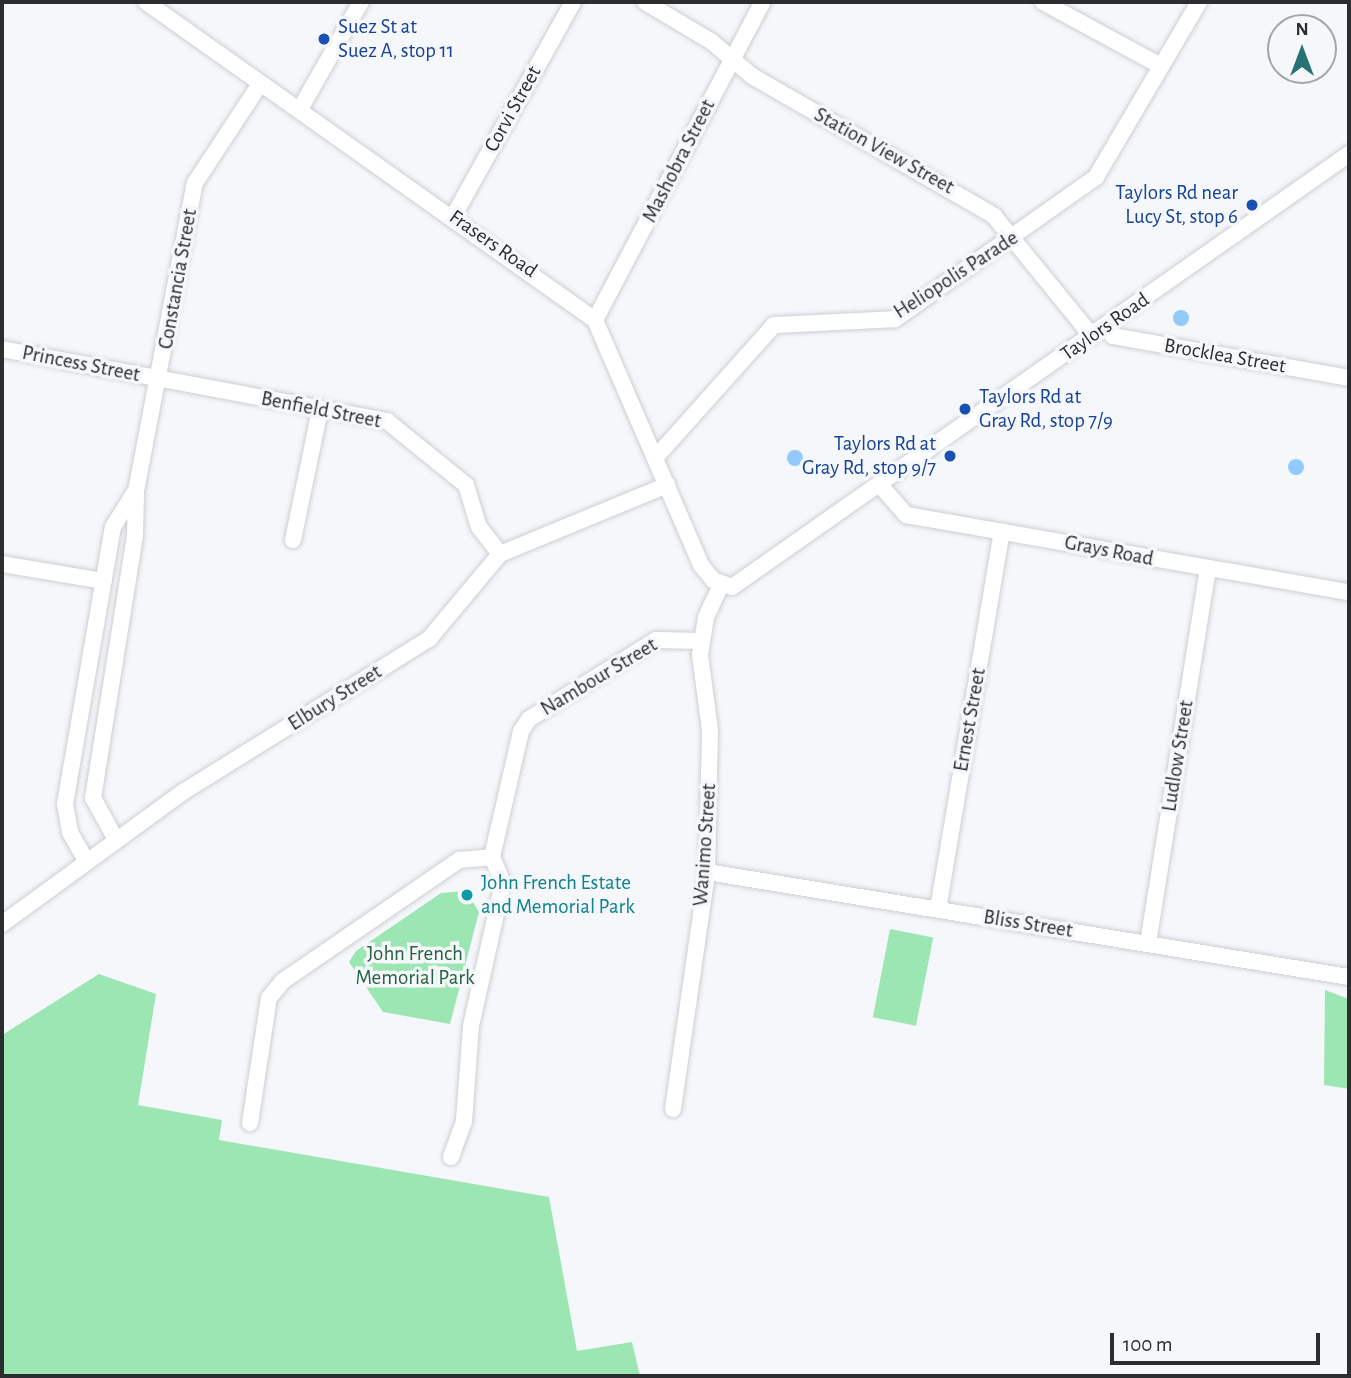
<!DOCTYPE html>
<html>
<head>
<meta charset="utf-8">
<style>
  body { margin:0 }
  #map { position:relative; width:1351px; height:1378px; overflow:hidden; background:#f5f7fa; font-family:"Alegreya Sans",sans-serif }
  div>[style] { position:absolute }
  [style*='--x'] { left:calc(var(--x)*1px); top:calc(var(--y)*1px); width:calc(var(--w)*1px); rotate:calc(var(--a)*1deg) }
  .green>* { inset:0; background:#9ce6b4; transform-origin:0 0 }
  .water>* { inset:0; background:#93cafc }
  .round { border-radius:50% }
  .roads { filter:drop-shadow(0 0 2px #cdcfd2) drop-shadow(0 0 2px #cdcfd2) }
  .minor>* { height:16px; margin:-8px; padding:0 8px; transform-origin:8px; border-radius:8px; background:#fff }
  .dots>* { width:19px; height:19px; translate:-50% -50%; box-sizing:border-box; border:4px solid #f5f7fa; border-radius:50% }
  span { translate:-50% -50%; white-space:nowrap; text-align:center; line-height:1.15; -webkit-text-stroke:7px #f5f7fa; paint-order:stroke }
  .transit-label { font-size:21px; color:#164399 }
  .left { translate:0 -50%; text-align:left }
  .right { translate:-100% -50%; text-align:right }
  .street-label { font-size:21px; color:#2c2d2f }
  .culture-label { font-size:21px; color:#0d838f }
  .park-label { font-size:21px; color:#27633f }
  .frame { position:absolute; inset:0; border:4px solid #2c2d2f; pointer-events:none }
  .north { position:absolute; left:1267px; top:14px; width:70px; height:70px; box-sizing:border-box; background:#f5f7fa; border:2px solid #a5a6a9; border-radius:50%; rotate:0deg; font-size:19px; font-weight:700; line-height:28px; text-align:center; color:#2c2d2f }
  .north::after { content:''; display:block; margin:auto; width:24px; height:32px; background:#277274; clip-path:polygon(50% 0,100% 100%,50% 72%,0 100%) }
  .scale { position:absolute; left:1110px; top:1333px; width:210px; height:32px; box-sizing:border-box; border:4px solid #2c2d2f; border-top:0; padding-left:9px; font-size:21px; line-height:24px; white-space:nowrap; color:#2c2d2f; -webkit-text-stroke:5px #f5f7fa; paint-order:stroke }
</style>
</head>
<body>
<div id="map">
  <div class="green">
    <div style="clip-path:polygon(466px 891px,479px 912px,450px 1024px,383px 1012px,349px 962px,356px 951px,441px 893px)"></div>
    <div style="left:890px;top:929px;width:44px;height:90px;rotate:11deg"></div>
    <div style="clip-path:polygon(99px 974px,156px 994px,138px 1105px,222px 1120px,219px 1140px,549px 1197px,577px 1351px,632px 1342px,640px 1376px,2px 1376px,2px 1035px)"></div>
    <div style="clip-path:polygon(1325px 990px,1349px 999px,1349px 1089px,1324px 1085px)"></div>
  </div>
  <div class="water">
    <div class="round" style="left:1173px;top:310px;width:16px;height:16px"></div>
    <div class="round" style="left:787px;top:450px;width:16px;height:16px"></div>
    <div class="round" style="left:1288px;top:459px;width:16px;height:16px"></div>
  </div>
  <div class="roads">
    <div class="minor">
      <div style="--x:146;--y:2;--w:550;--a:35.31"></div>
      <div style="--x:595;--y:320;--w:267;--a:66.6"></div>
      <div style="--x:701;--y:565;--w:19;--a:51"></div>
      <div style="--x:713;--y:580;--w:20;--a:20"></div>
      <div style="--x:732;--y:587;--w:754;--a:-35.06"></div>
      <div style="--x:645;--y:2;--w:78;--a:30.8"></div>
      <div style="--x:712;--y:42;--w:52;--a:40.4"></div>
      <div style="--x:752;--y:76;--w:280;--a:30"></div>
      <div style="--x:994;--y:216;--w:155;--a:50.8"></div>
      <div style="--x:1043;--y:2;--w:134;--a:28.5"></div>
      <div style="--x:300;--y:109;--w:123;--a:-60.3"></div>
      <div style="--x:453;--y:217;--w:246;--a:-60.8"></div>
      <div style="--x:595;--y:320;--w:360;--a:-62.2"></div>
      <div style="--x:1105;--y:327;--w:12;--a:48"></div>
      <div style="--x:1113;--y:336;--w:240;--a:10.1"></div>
      <div style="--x:2;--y:349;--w:392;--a:10.6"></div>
      <div style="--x:387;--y:421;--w:102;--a:39"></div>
      <div style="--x:466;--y:485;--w:44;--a:72.8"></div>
      <div style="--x:479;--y:527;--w:34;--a:52"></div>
      <div style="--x:656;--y:457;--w:177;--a:-48.2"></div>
      <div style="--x:774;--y:325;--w:121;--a:-2.8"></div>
      <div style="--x:895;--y:319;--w:246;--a:-35.2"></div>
      <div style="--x:1096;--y:177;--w:203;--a:-59.5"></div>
      <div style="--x:881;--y:486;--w:38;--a:49"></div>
      <div style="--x:906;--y:515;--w:450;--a:9.9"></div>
      <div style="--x:293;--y:540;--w:133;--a:-78.3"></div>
      <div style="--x:2;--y:564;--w:103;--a:9.5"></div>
      <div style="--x:115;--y:838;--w:46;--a:-118.8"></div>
      <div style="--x:93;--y:798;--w:265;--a:-80.9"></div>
      <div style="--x:135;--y:536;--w:45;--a:-88.7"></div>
      <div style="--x:136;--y:491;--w:314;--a:-79.2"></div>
      <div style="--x:195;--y:183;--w:118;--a:-56.7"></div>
      <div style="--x:87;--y:862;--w:34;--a:-120"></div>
      <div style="--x:70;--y:832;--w:28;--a:-100"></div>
      <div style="--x:65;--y:804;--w:281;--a:-80.2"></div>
      <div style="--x:113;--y:527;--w:40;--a:-58"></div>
      <div style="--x:707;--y:872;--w:651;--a:9.29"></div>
      <div style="--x:938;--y:909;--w:383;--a:-80.4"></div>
      <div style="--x:2;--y:924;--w:224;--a:-36.1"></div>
      <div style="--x:183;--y:792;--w:290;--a:-31.9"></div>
      <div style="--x:429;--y:639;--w:111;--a:-50.1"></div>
      <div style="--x:500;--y:554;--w:181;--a:-22.4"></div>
      <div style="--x:1148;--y:943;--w:378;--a:-80.9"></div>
      <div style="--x:673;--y:1109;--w:239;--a:-81.8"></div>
      <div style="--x:707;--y:872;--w:142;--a:-88.8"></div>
      <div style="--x:710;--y:730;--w:76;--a:-97.6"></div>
      <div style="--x:700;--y:655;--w:38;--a:-81"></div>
      <div style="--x:706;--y:617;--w:35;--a:-65"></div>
      <div style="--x:250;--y:1123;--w:126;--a:-81.4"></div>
      <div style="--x:269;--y:998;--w:22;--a:-51"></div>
      <div style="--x:283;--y:981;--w:214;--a:-34.5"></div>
      <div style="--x:459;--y:860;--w:33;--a:-5"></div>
      <div style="--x:451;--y:1157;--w:38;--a:-70"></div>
      <div style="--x:464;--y:1121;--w:95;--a:-85.8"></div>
      <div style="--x:471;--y:1026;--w:147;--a:-77.4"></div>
      <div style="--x:503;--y:883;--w:28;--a:-113"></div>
      <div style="--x:492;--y:857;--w:129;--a:-77"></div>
      <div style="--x:521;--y:731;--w:14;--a:-56"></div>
      <div style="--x:529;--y:719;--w:150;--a:-31.9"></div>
      <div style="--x:656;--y:640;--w:46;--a:1.2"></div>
    </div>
  </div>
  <div class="dots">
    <div style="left:324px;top:39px;background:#1a4fb4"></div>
    <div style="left:1252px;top:205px;background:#1a4fb4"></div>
    <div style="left:965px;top:409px;background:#1a4fb4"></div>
    <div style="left:950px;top:456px;background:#1a4fb4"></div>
    <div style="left:467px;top:895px;background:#0f9aa8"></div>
  </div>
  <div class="transit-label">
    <span class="left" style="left:338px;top:39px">Suez St at<br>Suez A, stop 11</span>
    <span class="right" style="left:1238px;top:205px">Taylors Rd near<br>Lucy St, stop 6</span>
    <span class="left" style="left:979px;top:409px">Taylors Rd at<br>Gray Rd, stop 7/9</span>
    <span class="right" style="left:936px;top:456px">Taylors Rd at<br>Gray Rd, stop 9/7</span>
  </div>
  <div class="street-label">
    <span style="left:513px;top:109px;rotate:-61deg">Corvi Street</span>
    <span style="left:884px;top:151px;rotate:29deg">Station View Street</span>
    <span style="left:679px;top:161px;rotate:-63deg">Mashobra Street</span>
    <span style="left:493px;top:244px;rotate:35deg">Frasers Road</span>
    <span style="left:956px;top:275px;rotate:-33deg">Heliopolis Parade</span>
    <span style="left:178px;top:279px;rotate:-80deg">Constancia Street</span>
    <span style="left:1105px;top:327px;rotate:-35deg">Taylors Road</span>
    <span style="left:1225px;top:356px;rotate:10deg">Brocklea Street</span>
    <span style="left:81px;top:364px;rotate:11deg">Princess Street</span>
    <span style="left:321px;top:410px;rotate:11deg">Benfield Street</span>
    <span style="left:1109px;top:551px;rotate:11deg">Grays Road</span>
    <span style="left:599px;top:677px;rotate:-31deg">Nambour Street</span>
    <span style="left:335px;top:698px;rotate:-32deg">Elbury Street</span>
    <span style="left:970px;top:720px;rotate:-80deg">Ernest Street</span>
    <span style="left:1178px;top:756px;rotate:-81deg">Ludlow Street</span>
    <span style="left:705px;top:845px;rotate:-86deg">Wanimo Street</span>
    <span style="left:1028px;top:924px;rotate:9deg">Bliss Street</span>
  </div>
  <div class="culture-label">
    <span class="left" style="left:481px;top:895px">John French Estate<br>and Memorial Park</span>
  </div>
  <div class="park-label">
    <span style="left:415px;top:966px">John French<br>Memorial Park</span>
  </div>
  <div class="frame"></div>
  <div class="north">N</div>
  <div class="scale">100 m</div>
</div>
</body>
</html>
